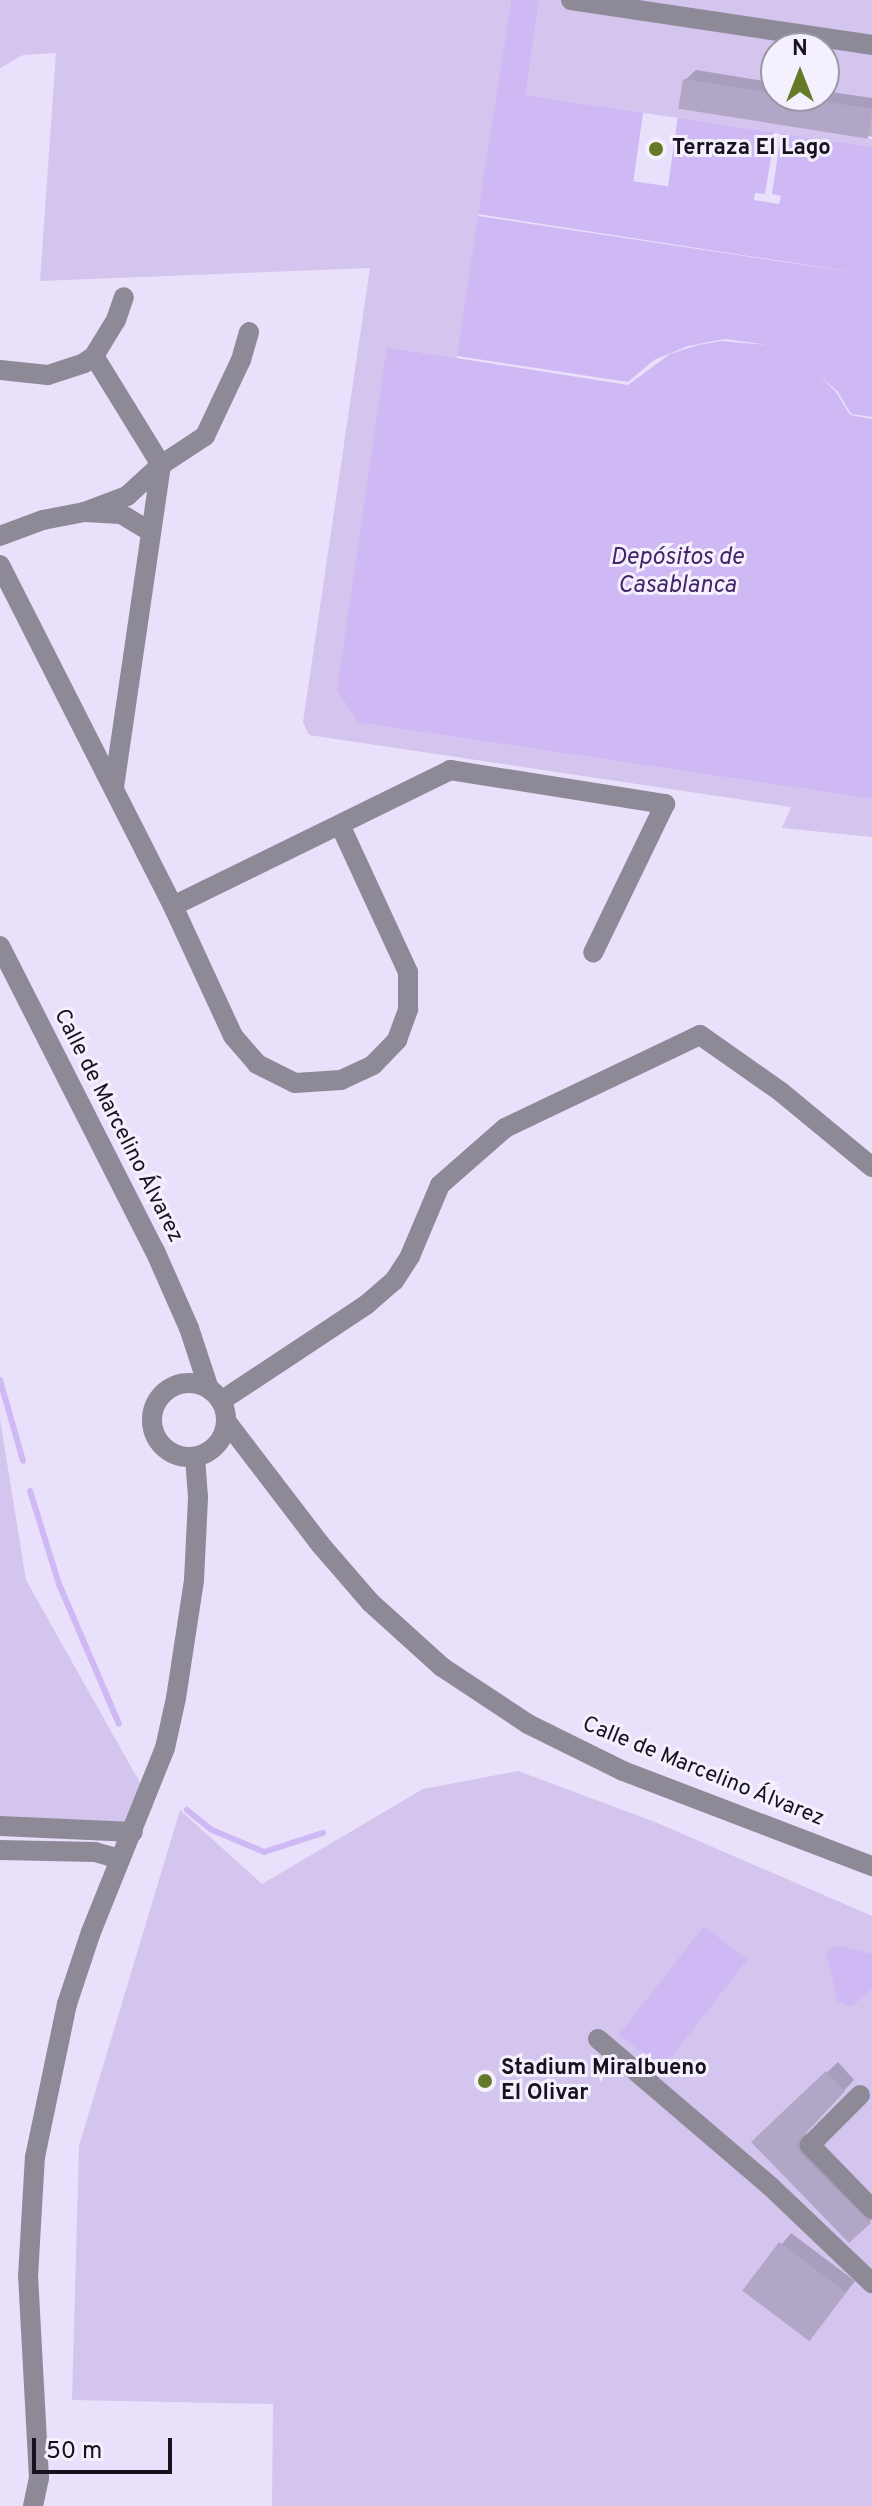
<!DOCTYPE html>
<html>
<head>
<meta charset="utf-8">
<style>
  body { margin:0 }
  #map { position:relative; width:872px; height:2506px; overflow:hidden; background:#e9e0fb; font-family:Overpass,sans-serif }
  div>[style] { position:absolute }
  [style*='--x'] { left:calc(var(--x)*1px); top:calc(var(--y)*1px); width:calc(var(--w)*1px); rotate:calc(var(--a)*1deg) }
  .green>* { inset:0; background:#d3c5ed }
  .water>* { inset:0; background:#cfb9f4; transform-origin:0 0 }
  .pier>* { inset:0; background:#e9e0fb; transform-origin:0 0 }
  .shadow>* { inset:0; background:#0003 }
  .stream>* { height:6px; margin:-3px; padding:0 3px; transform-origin:3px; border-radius:3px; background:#cfb9f4 }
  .building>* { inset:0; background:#b2a6c7; transform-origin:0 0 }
  .minor>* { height:20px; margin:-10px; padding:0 10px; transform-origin:10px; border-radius:10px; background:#8e8997 }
  .minor>.ring { margin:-10px; padding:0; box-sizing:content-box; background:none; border:20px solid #8e8997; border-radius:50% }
  .dots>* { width:22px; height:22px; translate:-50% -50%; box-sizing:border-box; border:4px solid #f4f0fe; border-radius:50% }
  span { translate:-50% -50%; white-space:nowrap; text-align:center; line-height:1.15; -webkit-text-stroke:6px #f4f0fe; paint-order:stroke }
  .poi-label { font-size:22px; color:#17121e; font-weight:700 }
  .left { translate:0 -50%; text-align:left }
  .street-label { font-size:22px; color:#17121e }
  .water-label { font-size:24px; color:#442569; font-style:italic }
  .north { position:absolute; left:760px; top:32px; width:80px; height:80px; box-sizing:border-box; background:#f4f0fe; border:2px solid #9c97a4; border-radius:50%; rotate:0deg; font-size:22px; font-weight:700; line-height:32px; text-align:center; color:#17121e }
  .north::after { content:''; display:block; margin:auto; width:28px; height:36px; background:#667929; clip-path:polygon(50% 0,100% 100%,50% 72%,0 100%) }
  .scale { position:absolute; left:32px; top:2438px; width:140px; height:36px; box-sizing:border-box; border:4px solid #17121e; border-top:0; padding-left:10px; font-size:24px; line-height:28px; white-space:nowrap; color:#17121e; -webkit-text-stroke:6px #f4f0fe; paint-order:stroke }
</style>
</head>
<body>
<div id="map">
  <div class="green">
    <div style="clip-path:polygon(0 0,511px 0,457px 358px,387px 347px,359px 723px,872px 799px,872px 837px,782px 828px,791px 807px,309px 735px,303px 722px,370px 268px,40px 281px,56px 53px,23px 55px,0 68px)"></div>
    <div style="clip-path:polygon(539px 0,872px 0,872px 110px,786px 96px,824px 96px,824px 48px,776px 48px,776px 94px,684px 80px,680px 109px,872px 139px,872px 147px,526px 95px)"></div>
    <div style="clip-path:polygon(0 1419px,26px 1580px,153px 1806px,141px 1831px,0 1824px)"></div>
    <div style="clip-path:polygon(518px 1771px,655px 1822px,872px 1916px,872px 2506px,272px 2506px,273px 2404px,72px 2400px,79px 2146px,180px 1810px,262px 1884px,423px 1789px)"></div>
  </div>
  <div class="water">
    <div style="clip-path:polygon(511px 0,539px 0,526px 95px,872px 147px,872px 417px,851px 414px,838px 392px,819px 375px,836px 392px,850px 415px,872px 419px,872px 799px,359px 723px,337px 690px,387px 347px,628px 385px,670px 354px,698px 345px,722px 341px,768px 345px,725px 339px,688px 346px,654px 360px,628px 382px,457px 356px,478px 216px,871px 275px,478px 214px)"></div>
    <div style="left:704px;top:1926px;width:55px;height:138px;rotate:38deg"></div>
    <div style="clip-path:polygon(836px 1945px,872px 1954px,872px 1989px,851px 2007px,838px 2002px,826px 1953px)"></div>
  </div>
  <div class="pier">
    <div style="left:643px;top:113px;width:35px;height:69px;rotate:8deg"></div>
    <div style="clip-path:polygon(775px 133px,781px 134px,772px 194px,781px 196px,779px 204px,754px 200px,755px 193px,765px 194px)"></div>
  </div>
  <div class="shadow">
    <div style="clip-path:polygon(696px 70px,776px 83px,776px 96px,824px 96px,824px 91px,872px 98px,872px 137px,685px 80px)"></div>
    <div style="clip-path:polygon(838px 2062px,854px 2080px,805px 2132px,811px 2143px,872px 2203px,872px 2219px,849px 2241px,754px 2142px)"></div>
    <div style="clip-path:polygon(791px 2233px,855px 2281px,819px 2328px,745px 2290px)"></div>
  </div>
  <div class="stream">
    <div style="--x:0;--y:1380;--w:84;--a:74.1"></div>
    <div style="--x:30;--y:1491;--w:97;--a:72.7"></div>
    <div style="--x:59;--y:1584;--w:152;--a:66.8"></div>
    <div style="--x:187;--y:1810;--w:32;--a:39"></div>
    <div style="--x:212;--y:1830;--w:56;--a:22.9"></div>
    <div style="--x:264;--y:1852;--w:62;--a:-17.9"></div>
  </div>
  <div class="building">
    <div style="left:683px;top:79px;width:192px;height:30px;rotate:9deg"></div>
    <div style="clip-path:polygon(826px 2071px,845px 2091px,796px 2144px,801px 2154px,871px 2223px,849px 2243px,751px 2142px)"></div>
    <div style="left:779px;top:2242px;width:84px;height:61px;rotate:37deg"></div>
  </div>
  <div class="minor">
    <div style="--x:571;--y:0;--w:304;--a:8.5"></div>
    <div style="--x:94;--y:356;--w:128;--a:58.4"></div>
    <div style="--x:161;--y:465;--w:327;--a:98.3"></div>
    <div style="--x:0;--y:370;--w:48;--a:5.9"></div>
    <div style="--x:48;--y:375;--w:38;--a:-18"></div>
    <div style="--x:84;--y:363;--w:12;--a:-35"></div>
    <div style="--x:94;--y:356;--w:42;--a:-58.6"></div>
    <div style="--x:116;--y:320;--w:24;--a:-71"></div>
    <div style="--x:84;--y:512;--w:46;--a:-20.4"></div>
    <div style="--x:127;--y:496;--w:46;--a:-42.4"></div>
    <div style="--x:161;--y:465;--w:53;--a:-33.4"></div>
    <div style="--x:205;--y:436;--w:84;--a:-64.7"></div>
    <div style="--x:241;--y:360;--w:29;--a:-74"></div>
    <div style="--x:0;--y:536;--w:46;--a:-20.4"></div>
    <div style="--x:43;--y:520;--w:42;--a:-11"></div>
    <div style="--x:84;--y:512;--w:37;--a:3"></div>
    <div style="--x:121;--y:514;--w:33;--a:31"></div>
    <div style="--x:0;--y:565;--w:382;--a:63.1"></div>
    <div style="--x:173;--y:906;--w:143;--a:65.2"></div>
    <div style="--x:233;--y:1036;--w:37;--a:49"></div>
    <div style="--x:257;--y:1064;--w:42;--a:26.6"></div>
    <div style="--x:295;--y:1083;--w:46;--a:-3.7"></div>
    <div style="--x:341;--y:1080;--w:35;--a:-25"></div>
    <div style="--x:373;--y:1065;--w:35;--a:-46"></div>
    <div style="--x:397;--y:1040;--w:33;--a:-70"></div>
    <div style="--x:408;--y:1009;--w:37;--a:-90"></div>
    <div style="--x:408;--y:972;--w:162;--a:-114.8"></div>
    <div style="--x:173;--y:906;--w:309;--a:-26.1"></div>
    <div style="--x:450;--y:770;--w:218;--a:9"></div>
    <div style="--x:665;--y:804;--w:165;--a:115.8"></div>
    <div style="--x:0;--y:946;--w:342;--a:63.1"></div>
    <div style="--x:155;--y:1251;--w:84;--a:66.2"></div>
    <div style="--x:189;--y:1328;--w:64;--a:71.8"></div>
    <div class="ring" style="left:152px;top:1383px;width:54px;height:54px"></div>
    <div style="--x:221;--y:1401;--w:174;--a:-33.5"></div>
    <div style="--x:366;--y:1305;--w:37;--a:-41"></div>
    <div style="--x:394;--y:1281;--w:30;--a:-57"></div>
    <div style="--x:410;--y:1256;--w:77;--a:-67.1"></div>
    <div style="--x:440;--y:1185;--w:86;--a:-41.2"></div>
    <div style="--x:505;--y:1128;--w:216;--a:-25.5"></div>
    <div style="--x:700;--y:1035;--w:99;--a:35.1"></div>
    <div style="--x:781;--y:1092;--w:118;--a:39.5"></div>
    <div style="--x:226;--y:1421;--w:155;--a:52.6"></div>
    <div style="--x:320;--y:1544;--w:77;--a:49.2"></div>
    <div style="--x:370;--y:1602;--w:97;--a:42.1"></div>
    <div style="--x:442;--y:1667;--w:103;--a:33.5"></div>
    <div style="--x:528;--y:1724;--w:106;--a:26.3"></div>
    <div style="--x:623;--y:1771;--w:267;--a:20.9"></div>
    <div style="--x:0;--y:1826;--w:133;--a:2.6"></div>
    <div style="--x:0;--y:1850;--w:95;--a:1.2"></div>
    <div style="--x:95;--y:1852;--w:26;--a:16"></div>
    <div style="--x:598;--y:2039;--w:226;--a:40.5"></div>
    <div style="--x:770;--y:2186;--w:141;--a:43.6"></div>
    <div style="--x:860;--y:2095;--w:71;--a:135"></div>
    <div style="--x:810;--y:2145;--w:89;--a:45.9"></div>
    <div style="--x:33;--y:2506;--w:29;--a:-78"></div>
    <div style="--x:39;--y:2478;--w:201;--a:-93.1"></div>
    <div style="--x:28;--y:2277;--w:120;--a:-86.7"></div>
    <div style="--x:35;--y:2157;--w:156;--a:-78.2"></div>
    <div style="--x:67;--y:2004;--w:76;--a:-71.6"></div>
    <div style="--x:91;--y:1932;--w:198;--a:-68.1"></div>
    <div style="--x:165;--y:1748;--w:51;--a:-77.6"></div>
    <div style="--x:176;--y:1698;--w:119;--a:-81.3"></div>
    <div style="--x:194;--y:1580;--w:83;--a:-87.2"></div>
    <div style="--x:198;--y:1497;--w:40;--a:-94.3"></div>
  </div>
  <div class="dots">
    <div style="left:656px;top:149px;background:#667929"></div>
    <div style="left:485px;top:2081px;background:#667929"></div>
  </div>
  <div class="poi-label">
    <span class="left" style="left:672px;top:149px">Terraza El Lago</span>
    <span class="left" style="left:501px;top:2081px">Stadium Miralbueno<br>El Olivar</span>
  </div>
  <div class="street-label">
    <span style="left:118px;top:1126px;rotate:63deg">Calle de Marcelino Álvarez</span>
    <span style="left:703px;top:1772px;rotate:22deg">Calle de Marcelino Álvarez</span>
  </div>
  <div class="water-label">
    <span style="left:677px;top:573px">Depósitos de<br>Casablanca</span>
  </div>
  <div class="north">N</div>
  <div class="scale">50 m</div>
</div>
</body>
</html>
